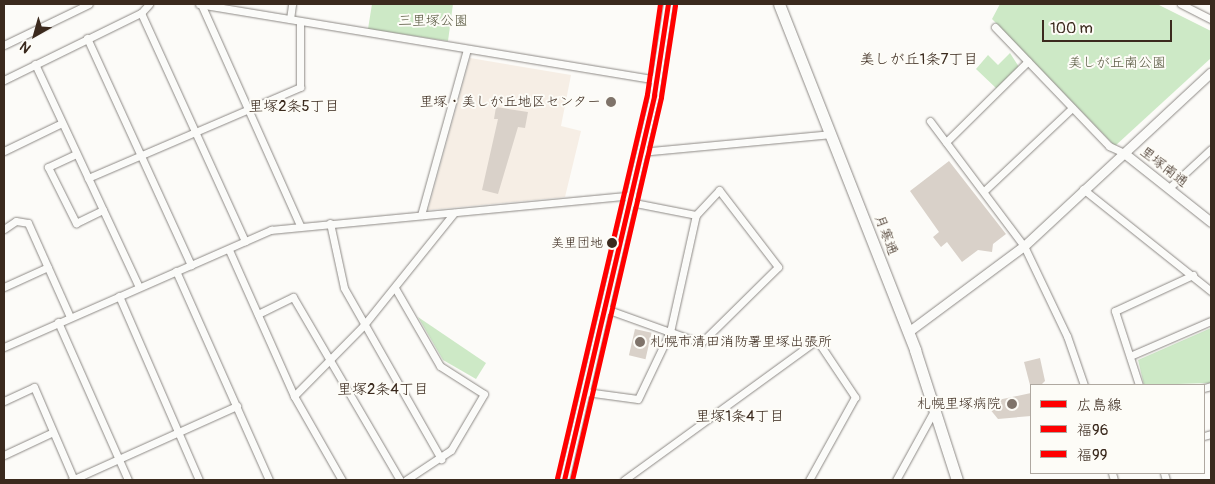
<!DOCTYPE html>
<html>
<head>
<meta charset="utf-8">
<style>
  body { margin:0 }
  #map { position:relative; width:1215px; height:484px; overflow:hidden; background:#fcfbf8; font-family:Pangolin,"Klee One",sans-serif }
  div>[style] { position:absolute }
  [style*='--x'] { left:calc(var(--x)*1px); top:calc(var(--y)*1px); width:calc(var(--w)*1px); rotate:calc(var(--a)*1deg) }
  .built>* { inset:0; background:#f6eee5 }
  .green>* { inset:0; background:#cde9c6 }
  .building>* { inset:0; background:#d9d1c9; transform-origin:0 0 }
  .roads { filter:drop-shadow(0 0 1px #8d8985) drop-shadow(0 0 1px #8d8985) }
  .minor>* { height:7px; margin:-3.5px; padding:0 3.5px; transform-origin:3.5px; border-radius:3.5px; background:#fbfbf9 }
  .tertiary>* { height:9px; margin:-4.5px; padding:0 4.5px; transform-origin:4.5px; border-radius:4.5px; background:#fbfbf9 }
  .trunk>* { height:11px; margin:-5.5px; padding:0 5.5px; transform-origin:5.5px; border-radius:5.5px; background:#fbfbf9 }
  .bus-1>* { height:5px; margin:-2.5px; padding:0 2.5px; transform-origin:2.5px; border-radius:2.5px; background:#f00 }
  .bus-2>* { height:5px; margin:-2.5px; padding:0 2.5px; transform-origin:2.5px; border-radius:2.5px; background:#f00 }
  .bus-3>* { height:5px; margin:-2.5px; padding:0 2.5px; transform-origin:2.5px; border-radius:2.5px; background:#f00 }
  .dots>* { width:14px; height:14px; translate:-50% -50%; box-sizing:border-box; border:2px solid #fdfcf7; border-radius:50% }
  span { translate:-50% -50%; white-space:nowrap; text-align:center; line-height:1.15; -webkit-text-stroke:4px #fdfcf7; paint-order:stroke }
  .bus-label { font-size:13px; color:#3b2a1e }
  .right { translate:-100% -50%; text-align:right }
  .park-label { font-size:14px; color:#56563e }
  .poi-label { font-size:14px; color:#3b2a1e }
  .left { translate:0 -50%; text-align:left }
  .street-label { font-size:14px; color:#3b2a1e }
  .neighbourhood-label { font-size:15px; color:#3b2a1e }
  .frame { position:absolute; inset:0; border:5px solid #3b2a1e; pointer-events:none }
  .legend { position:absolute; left:1030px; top:384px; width:175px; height:90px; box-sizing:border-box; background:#fdfcf7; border:1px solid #afa8a0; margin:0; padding:6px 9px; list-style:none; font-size:15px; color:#3b2a1e }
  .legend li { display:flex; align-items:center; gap:10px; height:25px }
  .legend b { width:25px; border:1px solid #afa8a0 }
  .north { position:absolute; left:10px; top:10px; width:50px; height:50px; -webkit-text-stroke:4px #fdfcf7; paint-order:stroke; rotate:218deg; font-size:14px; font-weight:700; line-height:20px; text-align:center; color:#3b2a1e }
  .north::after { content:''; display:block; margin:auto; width:18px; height:22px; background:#3b2a1e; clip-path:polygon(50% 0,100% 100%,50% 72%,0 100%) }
  .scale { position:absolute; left:1042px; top:20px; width:130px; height:22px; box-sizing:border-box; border:2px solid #3b2a1e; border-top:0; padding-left:6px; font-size:15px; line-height:18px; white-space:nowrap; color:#3b2a1e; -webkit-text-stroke:4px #fdfcf7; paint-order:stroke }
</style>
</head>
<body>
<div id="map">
  <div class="built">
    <div style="clip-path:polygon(470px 58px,571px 75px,561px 126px,581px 131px,565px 197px,428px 210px)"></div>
  </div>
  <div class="green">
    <div style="clip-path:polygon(372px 4px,453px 4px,448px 41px,368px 29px)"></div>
    <div style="clip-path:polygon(1000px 4px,1157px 4px,1211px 31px,1211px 58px,1115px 146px,992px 19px)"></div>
    <div style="clip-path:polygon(1010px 53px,1019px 67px,997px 89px,976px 69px,988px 55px,998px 65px)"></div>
    <div style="clip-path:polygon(418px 317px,486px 363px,476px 379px,443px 360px)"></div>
    <div style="clip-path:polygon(1211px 328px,1211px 383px,1144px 385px,1138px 360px)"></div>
  </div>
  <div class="building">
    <div style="clip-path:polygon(496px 107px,528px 112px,525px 128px,518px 127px,498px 194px,482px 190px,498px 119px,494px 119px)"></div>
    <div style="clip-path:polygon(949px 161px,1006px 234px,993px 244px,992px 252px,978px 250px,962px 262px,947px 242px,941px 247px,933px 237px,939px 232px,910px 191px)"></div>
    <div style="left:635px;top:329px;width:17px;height:27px;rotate:13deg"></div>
    <div style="clip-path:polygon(1040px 358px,1045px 381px,1041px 385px,1030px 385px,1024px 362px)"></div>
    <div style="clip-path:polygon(1031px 393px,1031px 416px,998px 419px,989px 408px,994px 407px,993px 401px)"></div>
  </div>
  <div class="roads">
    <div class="minor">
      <div style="--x:199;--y:4;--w:463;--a:9.4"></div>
      <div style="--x:201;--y:4;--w:242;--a:65.9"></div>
      <div style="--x:1181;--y:4;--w:34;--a:27"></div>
      <div style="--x:141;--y:13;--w:251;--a:65.5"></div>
      <div style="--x:290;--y:19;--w:15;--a:-82"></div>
      <div style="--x:995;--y:27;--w:165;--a:46.2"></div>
      <div style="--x:1109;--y:146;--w:17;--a:25"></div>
      <div style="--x:87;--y:38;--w:250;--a:65.4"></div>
      <div style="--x:4;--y:45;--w:94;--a:-25.8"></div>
      <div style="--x:35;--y:64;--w:246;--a:65"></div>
      <div style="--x:4;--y:80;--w:153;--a:-26.1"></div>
      <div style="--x:141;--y:13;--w:12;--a:-48"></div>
      <div style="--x:930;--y:121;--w:156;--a:53.1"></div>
      <div style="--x:1024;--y:246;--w:100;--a:64.5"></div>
      <div style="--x:1067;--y:336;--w:52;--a:70.9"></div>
      <div style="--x:946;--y:142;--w:115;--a:-44.6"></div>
      <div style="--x:4;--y:151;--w:64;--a:-25.8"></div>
      <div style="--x:641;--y:152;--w:191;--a:-5.4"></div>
      <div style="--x:76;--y:154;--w:31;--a:155"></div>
      <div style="--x:48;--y:167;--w:63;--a:63.4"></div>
      <div style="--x:76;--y:223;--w:30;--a:-26"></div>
      <div style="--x:88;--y:178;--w:231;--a:-23.2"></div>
      <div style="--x:300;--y:87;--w:66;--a:-90"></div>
      <div style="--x:1169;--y:188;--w:57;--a:-42.9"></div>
      <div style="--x:1083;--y:189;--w:164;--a:38.6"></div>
      <div style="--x:984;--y:191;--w:121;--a:-43.3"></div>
      <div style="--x:630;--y:202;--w:67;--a:11.1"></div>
      <div style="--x:421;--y:215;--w:172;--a:-74.5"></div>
      <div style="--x:330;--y:223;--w:66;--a:77.8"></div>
      <div style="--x:344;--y:288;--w:197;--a:60.4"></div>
      <div style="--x:4;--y:229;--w:14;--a:-34"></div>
      <div style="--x:16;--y:221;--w:12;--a:9"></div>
      <div style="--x:28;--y:223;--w:103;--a:65.9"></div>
      <div style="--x:229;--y:250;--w:160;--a:66"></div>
      <div style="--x:294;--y:396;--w:98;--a:-45.4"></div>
      <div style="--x:363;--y:326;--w:145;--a:-51.2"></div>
      <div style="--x:176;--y:271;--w:229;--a:66"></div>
      <div style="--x:4;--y:287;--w:48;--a:-24.4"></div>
      <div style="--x:395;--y:288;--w:90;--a:60"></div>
      <div style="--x:440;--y:366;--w:52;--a:32.5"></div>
      <div style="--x:484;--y:394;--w:65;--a:120.5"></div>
      <div style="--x:451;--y:450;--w:54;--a:146.3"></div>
      <div style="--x:119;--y:296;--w:201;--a:66.5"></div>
      <div style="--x:258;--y:314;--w:39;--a:-26"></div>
      <div style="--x:293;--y:297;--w:212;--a:59.7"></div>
      <div style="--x:58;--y:322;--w:173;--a:66.1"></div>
      <div style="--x:4;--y:347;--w:292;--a:-23.7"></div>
      <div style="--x:271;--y:230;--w:363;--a:-5.5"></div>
      <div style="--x:1130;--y:356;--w:88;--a:-23.4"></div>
      <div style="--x:1139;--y:385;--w:78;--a:-108"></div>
      <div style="--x:1115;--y:311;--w:86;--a:-24.8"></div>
      <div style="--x:1204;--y:388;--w:7;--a:-16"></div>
      <div style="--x:586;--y:392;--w:52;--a:7.7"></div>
      <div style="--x:638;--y:399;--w:74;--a:-64.5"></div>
      <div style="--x:670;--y:332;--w:120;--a:-77.5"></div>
      <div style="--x:696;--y:215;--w:34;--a:-47"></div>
      <div style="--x:719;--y:190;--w:97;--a:52.5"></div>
      <div style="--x:778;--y:267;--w:108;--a:135.4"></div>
      <div style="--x:701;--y:343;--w:33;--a:-160"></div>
      <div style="--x:670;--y:332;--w:68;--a:-160.2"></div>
      <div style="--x:294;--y:396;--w:97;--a:60.3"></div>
      <div style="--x:4;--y:401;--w:33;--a:-25"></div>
      <div style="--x:34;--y:387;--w:101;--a:66.7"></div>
      <div style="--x:1204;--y:436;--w:7;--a:-16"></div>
      <div style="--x:4;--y:455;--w:54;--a:-25.1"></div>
      <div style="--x:1112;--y:473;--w:7;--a:74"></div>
      <div style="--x:1164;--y:473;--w:7;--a:74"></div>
      <div style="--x:72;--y:480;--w:181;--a:-24.2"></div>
      <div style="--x:624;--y:480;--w:238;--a:-36"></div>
      <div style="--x:817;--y:340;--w:69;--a:56.3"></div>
      <div style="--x:855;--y:397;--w:95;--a:119"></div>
      <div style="--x:896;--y:480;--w:81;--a:-61.2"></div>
    </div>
    <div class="tertiary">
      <div style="--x:1124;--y:153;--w:111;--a:38.4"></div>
      <div style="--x:908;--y:332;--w:144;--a:-36.6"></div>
      <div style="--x:1024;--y:246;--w:255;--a:-42.9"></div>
      <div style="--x:564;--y:480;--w:395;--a:-76.8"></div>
      <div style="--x:654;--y:95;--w:92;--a:-81.3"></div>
    </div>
    <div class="trunk">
      <div style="--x:779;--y:4;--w:372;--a:68.5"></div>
      <div style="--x:915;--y:350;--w:137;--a:72.1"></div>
    </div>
  </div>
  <div class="bus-1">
    <div style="--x:564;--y:480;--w:395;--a:-76.8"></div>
    <div style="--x:654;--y:95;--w:92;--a:-81.3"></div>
  </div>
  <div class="bus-2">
    <div style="--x:572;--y:480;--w:393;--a:-76.9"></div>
    <div style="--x:661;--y:97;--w:93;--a:-81.3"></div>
  </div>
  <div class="bus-3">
    <div style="--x:557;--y:478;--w:394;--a:-76.8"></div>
    <div style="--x:647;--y:94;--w:91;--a:-81.8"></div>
  </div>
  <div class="dots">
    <div style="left:611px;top:102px;background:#7f736a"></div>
    <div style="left:612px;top:243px;background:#3b2a1e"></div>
    <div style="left:640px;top:342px;background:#7f736a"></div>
    <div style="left:1012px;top:404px;background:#7f736a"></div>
  </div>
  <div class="bus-label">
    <span class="right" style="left:603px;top:243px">美里団地</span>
  </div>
  <div class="park-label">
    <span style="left:433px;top:21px">三里塚公園</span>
    <span style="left:1117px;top:63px">美しが丘南公園</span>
  </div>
  <div class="poi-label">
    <span class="right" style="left:601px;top:102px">里塚・美しが丘地区センター</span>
    <span class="left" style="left:650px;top:342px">札幌市清田消防署里塚出張所</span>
    <span class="right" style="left:1001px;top:404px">札幌里塚病院</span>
  </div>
  <div class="street-label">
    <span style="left:1164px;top:167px;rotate:38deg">里塚南通</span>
    <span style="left:886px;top:235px;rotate:69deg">月寒通</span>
  </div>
  <div class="neighbourhood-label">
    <span style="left:919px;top:60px">美しが丘1条7丁目</span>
    <span style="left:294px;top:107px">里塚2条5丁目</span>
    <span style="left:383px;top:390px">里塚2条4丁目</span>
    <span style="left:740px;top:417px">里塚1条4丁目</span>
  </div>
  <div class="frame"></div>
  <ul class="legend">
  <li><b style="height:6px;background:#f00"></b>広島線</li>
  <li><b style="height:6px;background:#f00"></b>福96</li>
  <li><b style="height:6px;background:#f00"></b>福99</li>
  </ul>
  <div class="north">N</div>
  <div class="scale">100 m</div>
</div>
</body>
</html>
